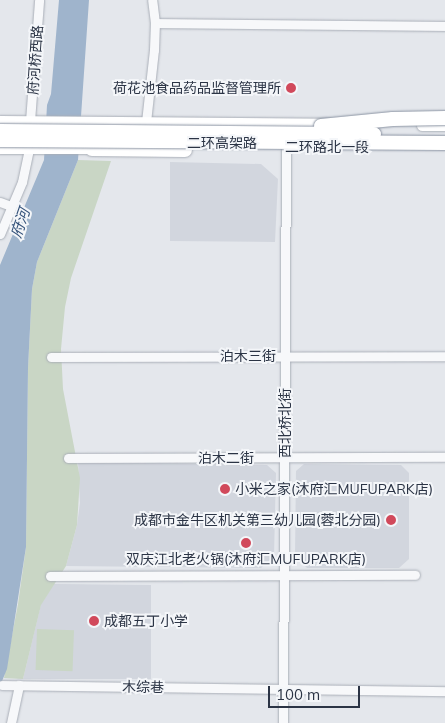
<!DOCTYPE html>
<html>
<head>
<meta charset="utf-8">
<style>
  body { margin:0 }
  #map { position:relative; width:445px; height:723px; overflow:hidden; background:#e4e7ec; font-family:Mulish,"Noto Sans SC",sans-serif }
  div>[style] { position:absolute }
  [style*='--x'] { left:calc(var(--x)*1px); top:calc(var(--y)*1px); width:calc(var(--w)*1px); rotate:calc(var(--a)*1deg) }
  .built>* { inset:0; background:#d2d6de }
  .green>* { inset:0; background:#c9d6c5; transform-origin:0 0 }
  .water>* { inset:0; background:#9fb4cc }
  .roads { filter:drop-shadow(0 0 1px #a9aeb7) drop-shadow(0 0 1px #a9aeb7) }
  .minor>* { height:9px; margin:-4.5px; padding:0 4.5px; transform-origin:4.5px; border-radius:4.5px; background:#f7f8fa }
  .major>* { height:11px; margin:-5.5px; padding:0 5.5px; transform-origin:5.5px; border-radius:5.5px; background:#fff }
  .highway>* { height:14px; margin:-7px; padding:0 7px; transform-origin:7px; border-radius:7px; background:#fff }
  .bridges { filter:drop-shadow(0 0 1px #8b94a3) drop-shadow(0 0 1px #8b94a3) }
  .highway-bridge>* { height:14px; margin:-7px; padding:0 7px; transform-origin:7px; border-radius:7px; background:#fff }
  .dots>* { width:14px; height:14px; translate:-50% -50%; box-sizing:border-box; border:2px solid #f4f6f9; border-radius:50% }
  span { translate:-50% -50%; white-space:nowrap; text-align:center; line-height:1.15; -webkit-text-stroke:4px #f4f6f9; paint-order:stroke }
  .street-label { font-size:14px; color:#2b3445 }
  .poi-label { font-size:14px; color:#2b3445 }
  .right { translate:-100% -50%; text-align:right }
  .left { translate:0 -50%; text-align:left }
  .water-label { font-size:15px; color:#34527a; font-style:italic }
  .scale { position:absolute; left:268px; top:686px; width:92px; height:22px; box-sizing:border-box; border:2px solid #2b3445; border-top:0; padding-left:6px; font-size:15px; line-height:18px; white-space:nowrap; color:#2b3445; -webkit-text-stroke:4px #f4f6f9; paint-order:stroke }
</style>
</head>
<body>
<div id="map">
  <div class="built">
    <div style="clip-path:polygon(170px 162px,261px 164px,278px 179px,275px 242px,170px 241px)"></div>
    <div style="clip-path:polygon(78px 462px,267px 465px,276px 473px,274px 556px,261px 568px,66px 566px,77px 525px,80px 503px)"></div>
    <div style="clip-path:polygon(304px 464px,401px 465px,409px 473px,409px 559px,399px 568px,307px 568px,295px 556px,296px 471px)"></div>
    <div style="clip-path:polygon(54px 584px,151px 585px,151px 679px,23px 679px,41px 604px)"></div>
  </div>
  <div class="green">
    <div style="clip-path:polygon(78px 160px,111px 161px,71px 278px,65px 307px,61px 349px,63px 389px,80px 478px,77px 525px,66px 566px,41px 605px,23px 679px,4px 678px,18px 604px,26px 547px,28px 368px,32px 289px,37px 262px)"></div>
    <div style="left:37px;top:629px;width:37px;height:41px;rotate:2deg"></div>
  </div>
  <div class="water">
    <div style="clip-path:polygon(59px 0,89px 0,78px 160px,37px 262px,32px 289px,28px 368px,26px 547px,7px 669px,0 686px,0 265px,44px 160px,47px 105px,51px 94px)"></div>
  </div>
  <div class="roads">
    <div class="minor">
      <div style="--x:155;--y:23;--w:290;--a:0.6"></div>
      <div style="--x:30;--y:121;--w:121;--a:-85.7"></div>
      <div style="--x:146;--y:122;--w:72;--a:-83.7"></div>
      <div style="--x:154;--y:50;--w:27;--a:-88"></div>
      <div style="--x:155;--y:23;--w:23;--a:-97"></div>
      <div style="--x:0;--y:202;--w:12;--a:20"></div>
      <div style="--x:0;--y:234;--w:56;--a:-67.1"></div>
      <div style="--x:22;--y:182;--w:35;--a:-78"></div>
      <div style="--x:51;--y:357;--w:394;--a:-0.1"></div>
      <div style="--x:68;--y:458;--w:377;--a:-0.2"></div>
      <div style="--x:50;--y:576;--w:365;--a:-0.2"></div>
      <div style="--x:2;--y:685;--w:443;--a:0.8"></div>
      <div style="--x:11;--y:723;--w:39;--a:-78"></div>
      <div style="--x:283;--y:723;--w:585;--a:-89.71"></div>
    </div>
    <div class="major">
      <div style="--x:0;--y:121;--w:328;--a:0.5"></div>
      <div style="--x:422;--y:125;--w:23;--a:0"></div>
      <div style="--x:0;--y:148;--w:101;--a:0"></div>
    </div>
    <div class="highway">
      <div style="--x:92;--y:149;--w:93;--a:0.6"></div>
    </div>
  </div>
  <div class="bridges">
    <div class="highway-bridge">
      <div style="--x:321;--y:126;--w:72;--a:-5.6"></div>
      <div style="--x:393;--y:119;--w:52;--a:-1.1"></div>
      <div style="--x:0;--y:131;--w:374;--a:0.5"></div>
      <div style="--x:0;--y:140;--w:445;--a:0.4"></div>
    </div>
  </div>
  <div class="dots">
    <div style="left:291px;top:88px;background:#d1495b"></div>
    <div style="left:225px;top:489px;background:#d1495b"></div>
    <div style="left:391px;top:520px;background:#d1495b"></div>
    <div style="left:246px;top:543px;background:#d1495b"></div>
    <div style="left:94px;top:621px;background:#d1495b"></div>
  </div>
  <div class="street-label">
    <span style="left:35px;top:60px;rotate:-86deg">府河桥西路</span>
    <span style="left:222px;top:143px">二环高架路</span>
    <span style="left:327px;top:147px">二环路北一段</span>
    <span style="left:248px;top:356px">泊木三街</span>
    <span style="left:285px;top:423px;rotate:-90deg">西北桥北街</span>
    <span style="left:226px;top:458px">泊木二街</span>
    <span style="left:143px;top:687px;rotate:1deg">木综巷</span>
  </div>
  <div class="poi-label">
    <span class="right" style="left:281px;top:88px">荷花池食品药品监督管理所</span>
    <span class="left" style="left:235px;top:489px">小米之家(沐府汇MUFUPARK店)</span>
    <span class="right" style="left:381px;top:520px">成都市金牛区机关第三幼儿园(蓉北分园)</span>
    <span style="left:246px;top:559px">双庆江北老火锅(沐府汇MUFUPARK店)</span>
    <span class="left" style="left:104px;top:621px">成都五丁小学</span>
  </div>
  <div class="water-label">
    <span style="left:20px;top:223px;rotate:-71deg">府河</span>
  </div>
  <div class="scale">100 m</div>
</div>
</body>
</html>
